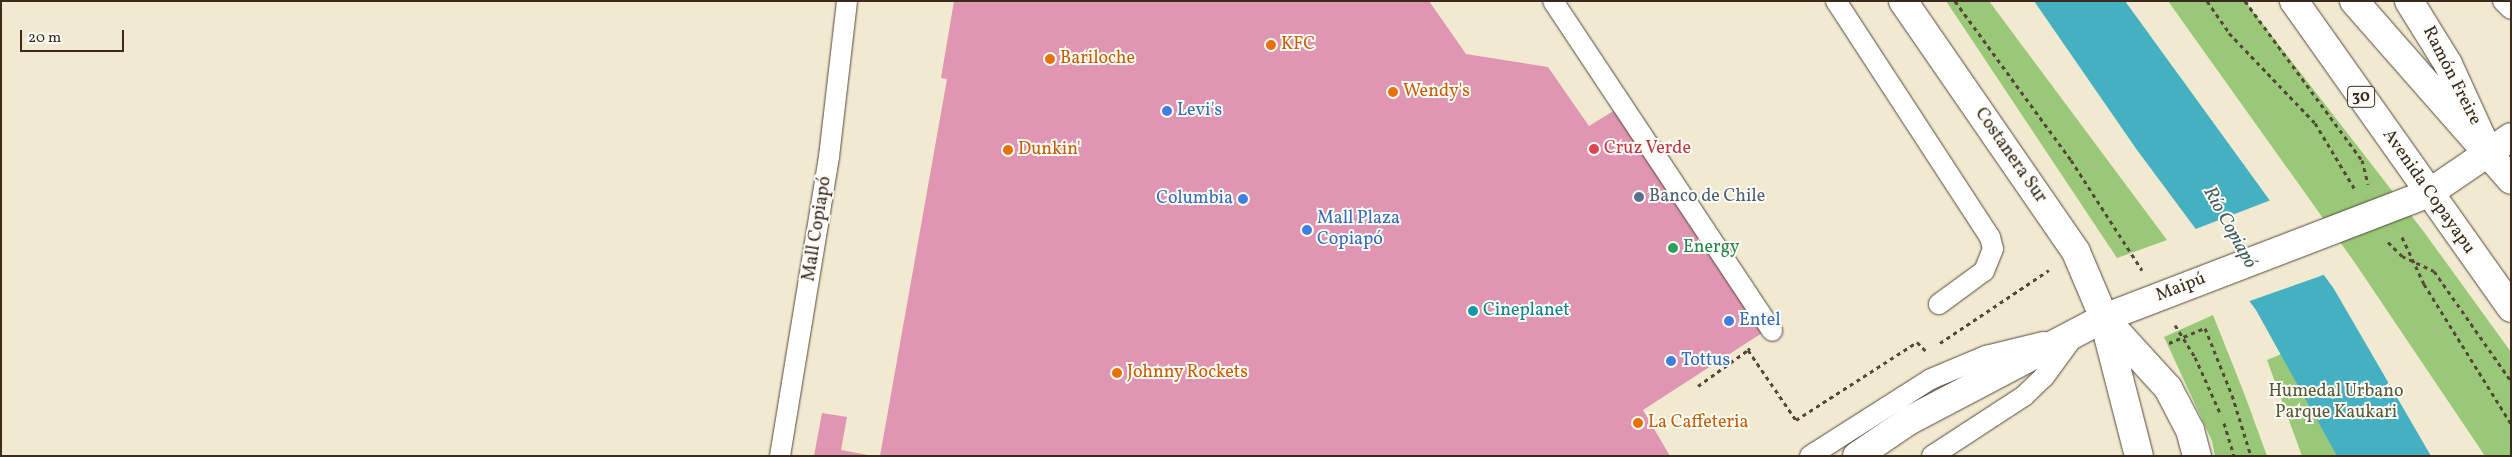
<!DOCTYPE html>
<html>
<head>
<meta charset="utf-8">
<style>
  body { margin:0 }
  #map { position:relative; width:2512px; height:457px; overflow:hidden; background:#f1ead1; font-family:Vollkorn,serif }
  div>[style] { position:absolute }
  [style*='--x'] { left:calc(var(--x)*1px); top:calc(var(--y)*1px); width:calc(var(--w)*1px); rotate:calc(var(--a)*1deg) }
  .green>* { inset:0; background:#99c978 }
  .water>* { inset:0; background:#44b0c2 }
  .pier>* { inset:0; background:#f1ead1 }
  .building>* { inset:0; background:#e096b2 }
  .path>* { height:3px; margin-top:-1.5px; transform-origin:0; background:repeating-linear-gradient(90deg,#564739 0 4px,transparent 0 8px) }
  .roads { filter:drop-shadow(0 0 1px #564739) drop-shadow(0 0 1px #564739) }
  .service>* { height:20px; margin:-10px; padding:0 10px; transform-origin:10px; border-radius:10px; background:#fff }
  .minor>* { height:28px; margin:-14px; padding:0 14px; transform-origin:14px; border-radius:14px; background:#fff }
  .tertiary>* { height:28px; margin:-14px; padding:0 14px; transform-origin:14px; border-radius:14px; background:#fff }
  .secondary>* { height:28px; margin:-14px; padding:0 14px; transform-origin:14px; border-radius:14px; background:#fff }
  .trunk>* { height:28px; margin:-14px; padding:0 14px; transform-origin:14px; border-radius:14px; background:#fff }
  .dots>* { width:14px; height:14px; translate:-50% -50%; box-sizing:border-box; border:2px solid #fdfcf7; border-radius:50% }
  span { translate:-50% -50%; white-space:nowrap; text-align:center; line-height:1.15; -webkit-text-stroke:4px #fdfcf7; paint-order:stroke }
  .shield-label span { padding:1px 4px; background:#fdfcf7; border:1px solid; border-radius:4px; -webkit-text-stroke-width:0 }
  .shield-label { font-size:16px; color:#3b2a1e; font-weight:700 }
  .food-label { font-size:18px; color:#c56008 }
  .left { translate:0 -50%; text-align:left }
  .street-label { font-size:18px; color:#3b2a1e }
  .shop-label { font-size:18px; color:#366cbe }
  .right { translate:-100% -50%; text-align:right }
  .health-label { font-size:18px; color:#be3a42 }
  .service-label { font-size:18px; color:#4e5e75 }
  .leisure-label { font-size:18px; color:#27864d }
  .culture-label { font-size:18px; color:#0d838f }
  .park-label { font-size:18px; color:#575a39 }
  .water-label { font-size:19px; color:#3f6060; font-style:italic }
  .frame { position:absolute; inset:0; border:2px solid #3b2a1e; pointer-events:none }
  .scale { position:absolute; left:20px; top:30px; width:104px; height:22px; box-sizing:border-box; border:2px solid #3b2a1e; border-top:0; padding-left:6px; font-size:15px; line-height:18px; white-space:nowrap; color:#3b2a1e; -webkit-text-stroke:4px #fdfcf7; paint-order:stroke }
</style>
</head>
<body>
<div id="map">
  <div class="green">
    <div style="clip-path:polygon(1946px 1px,1989px 1px,2167px 240px,2117px 258px)"></div>
    <div style="clip-path:polygon(2168px 1px,2245px 1px,2424px 232px,2511px 352px,2511px 456px,2485px 456px,2355px 263px)"></div>
    <div style="clip-path:polygon(2213px 315px,2244px 393px,2267px 456px,2215px 456px,2212px 441px,2164px 337px)"></div>
    <div style="clip-path:polygon(2353px 324px,2414px 456px,2302px 456px,2267px 360px)"></div>
  </div>
  <div class="water">
    <div style="clip-path:polygon(2034px 1px,2125px 1px,2334px 289px,2431px 456px,2337px 456px,2256px 310px,2137px 150px)"></div>
  </div>
  <div class="pier">
    <div style="clip-path:polygon(2271px 200px,2326px 274px,2247px 302px,2193px 230px)"></div>
  </div>
  <div class="building">
    <div style="clip-path:polygon(954px 1px,1429px 1px,1466px 54px,1548px 67px,1589px 126px,1615px 110px,1762px 333px,1643px 410px,1670px 456px,880px 456px,947px 79px,941px 78px)"></div>
    <div style="clip-path:polygon(822px 413px,847px 417px,841px 450px,873px 456px,814px 456px)"></div>
  </div>
  <div class="path">
    <div style="--x:1955;--y:1;--w:197;--a:53.9"></div>
    <div style="--x:2071;--y:160;--w:131;--a:57.2"></div>
    <div style="--x:2207;--y:1;--w:39;--a:55"></div>
    <div style="--x:2229;--y:33;--w:124;--a:46.3"></div>
    <div style="--x:2315;--y:123;--w:76;--a:59"></div>
    <div style="--x:2245;--y:1;--w:197;--a:53.7"></div>
    <div style="--x:2362;--y:160;--w:25;--a:76"></div>
    <div style="--x:2402;--y:237;--w:52;--a:64.9"></div>
    <div style="--x:2424;--y:284;--w:165;--a:58.1"></div>
    <div style="--x:2388;--y:242;--w:20;--a:45"></div>
    <div style="--x:2402;--y:256;--w:35;--a:25"></div>
    <div style="--x:2434;--y:271;--w:134;--a:55"></div>
    <div style="--x:2175;--y:325;--w:38;--a:58"></div>
    <div style="--x:2195;--y:357;--w:64;--a:65.9"></div>
    <div style="--x:1940;--y:343;--w:131;--a:-33.8"></div>
    <div style="--x:2169;--y:343;--w:39;--a:-23"></div>
    <div style="--x:2205;--y:328;--w:72;--a:68.1"></div>
    <div style="--x:2232;--y:395;--w:64;--a:72.7"></div>
    <div style="--x:1750;--y:348;--w:3;--a:135"></div>
    <div style="--x:1748;--y:350;--w:85;--a:55.6"></div>
    <div style="--x:1796;--y:420;--w:144;--a:-32.8"></div>
    <div style="--x:1917;--y:342;--w:13;--a:45"></div>
    <div style="--x:1698;--y:386;--w:62;--a:-35.8"></div>
    <div style="--x:2224;--y:423;--w:34;--a:73"></div>
  </div>
  <div class="roads">
    <div class="service">
      <div style="--x:1553;--y:1;--w:396;--a:56.4"></div>
      <div style="--x:1836;--y:1;--w:282;--a:56.9"></div>
      <div style="--x:1990;--y:237;--w:12;--a:76"></div>
      <div style="--x:1993;--y:249;--w:24;--a:112"></div>
      <div style="--x:1984;--y:271;--w:56;--a:143.7"></div>
      <div style="--x:2503;--y:1;--w:11;--a:45"></div>
      <div style="--x:780;--y:456;--w:303;--a:-80.7"></div>
      <div style="--x:829;--y:157;--w:157;--a:-83.4"></div>
      <div style="--x:1810;--y:456;--w:143;--a:-32.5"></div>
      <div style="--x:1931;--y:379;--w:60;--a:-22.7"></div>
      <div style="--x:1986;--y:356;--w:59;--a:-13.8"></div>
      <div style="--x:1932;--y:456;--w:110;--a:-33.1"></div>
      <div style="--x:2024;--y:396;--w:28;--a:-44"></div>
      <div style="--x:2044;--y:377;--w:51;--a:-53.8"></div>
    </div>
    <div class="minor">
      <div style="--x:1903;--y:1;--w:305;--a:55.4"></div>
      <div style="--x:2076;--y:252;--w:72;--a:67"></div>
    </div>
    <div class="tertiary">
      <div style="--x:2409;--y:1;--w:74;--a:58.2"></div>
      <div style="--x:2448;--y:64;--w:94;--a:65.4"></div>
      <div style="--x:2104;--y:318;--w:95;--a:47.6"></div>
      <div style="--x:2168;--y:388;--w:47;--a:62.4"></div>
      <div style="--x:2190;--y:430;--w:27;--a:75"></div>
      <div style="--x:2104;--y:320;--w:140;--a:75.6"></div>
      <div style="--x:1857;--y:456;--w:64;--a:-34.2"></div>
      <div style="--x:1910;--y:420;--w:219;--a:-27.7"></div>
      <div style="--x:2104;--y:318;--w:348;--a:-21"></div>
    </div>
    <div class="secondary">
      <div style="--x:2429;--y:193;--w:99;--a:-34.3"></div>
    </div>
    <div class="trunk">
      <div style="--x:2294;--y:1;--w:376;--a:54.7"></div>
      <div style="--x:2354;--y:1;--w:238;--a:48.7"></div>
    </div>
  </div>
  <div class="dots">
    <div style="left:1271px;top:45px;background:#e8710a"></div>
    <div style="left:1050px;top:59px;background:#e8710a"></div>
    <div style="left:1393px;top:92px;background:#e8710a"></div>
    <div style="left:1167px;top:111px;background:#3f7fe0"></div>
    <div style="left:1594px;top:149px;background:#e0444e"></div>
    <div style="left:1008px;top:150px;background:#e8710a"></div>
    <div style="left:1639px;top:197px;background:#5c6f8a"></div>
    <div style="left:1243px;top:199px;background:#3f7fe0"></div>
    <div style="left:1307px;top:230px;background:#3f7fe0"></div>
    <div style="left:1673px;top:248px;background:#2e9e5b"></div>
    <div style="left:1473px;top:311px;background:#0f9aa8"></div>
    <div style="left:1729px;top:321px;background:#3f7fe0"></div>
    <div style="left:1671px;top:361px;background:#3f7fe0"></div>
    <div style="left:1117px;top:373px;background:#e8710a"></div>
    <div style="left:1638px;top:423px;background:#e8710a"></div>
  </div>
  <div class="shield-label">
    <span style="left:2361px;top:97px">30</span>
  </div>
  <div class="food-label">
    <span class="left" style="left:1281px;top:45px">KFC</span>
    <span class="left" style="left:1060px;top:59px">Bariloche</span>
    <span class="left" style="left:1403px;top:92px">Wendy's</span>
    <span class="left" style="left:1018px;top:150px">Dunkin'</span>
    <span class="left" style="left:1127px;top:373px">Johnny Rockets</span>
    <span class="left" style="left:1648px;top:423px">La Caffeteria</span>
  </div>
  <div class="street-label">
    <span style="left:2451px;top:76px;rotate:63deg">Ramón Freire</span>
    <span style="left:2010px;top:156px;rotate:55deg">Costanera Sur</span>
    <span style="left:2428px;top:192px;rotate:55deg">Avenida Copayapu</span>
    <span style="left:818px;top:229px;rotate:-81deg">Mall Copiapó</span>
    <span style="left:2181px;top:288px;rotate:-21deg">Maipú</span>
  </div>
  <div class="shop-label">
    <span class="left" style="left:1177px;top:111px">Levi's</span>
    <span class="right" style="left:1233px;top:199px">Columbia</span>
    <span class="left" style="left:1317px;top:230px">Mall Plaza<br>Copiapó</span>
    <span class="left" style="left:1739px;top:321px">Entel</span>
    <span class="left" style="left:1681px;top:361px">Tottus</span>
  </div>
  <div class="health-label">
    <span class="left" style="left:1604px;top:149px">Cruz Verde</span>
  </div>
  <div class="service-label">
    <span class="left" style="left:1649px;top:197px">Banco de Chile</span>
  </div>
  <div class="leisure-label">
    <span class="left" style="left:1683px;top:248px">Energy</span>
  </div>
  <div class="culture-label">
    <span class="left" style="left:1483px;top:311px">Cineplanet</span>
  </div>
  <div class="park-label">
    <span style="left:2336px;top:403px">Humedal Urbano<br>Parque Kaukari</span>
  </div>
  <div class="water-label">
    <span style="left:2229px;top:228px;rotate:61deg">Río Copiapó</span>
  </div>
  <div class="frame"></div>
  <div class="scale">20 m</div>
</div>
</body>
</html>
